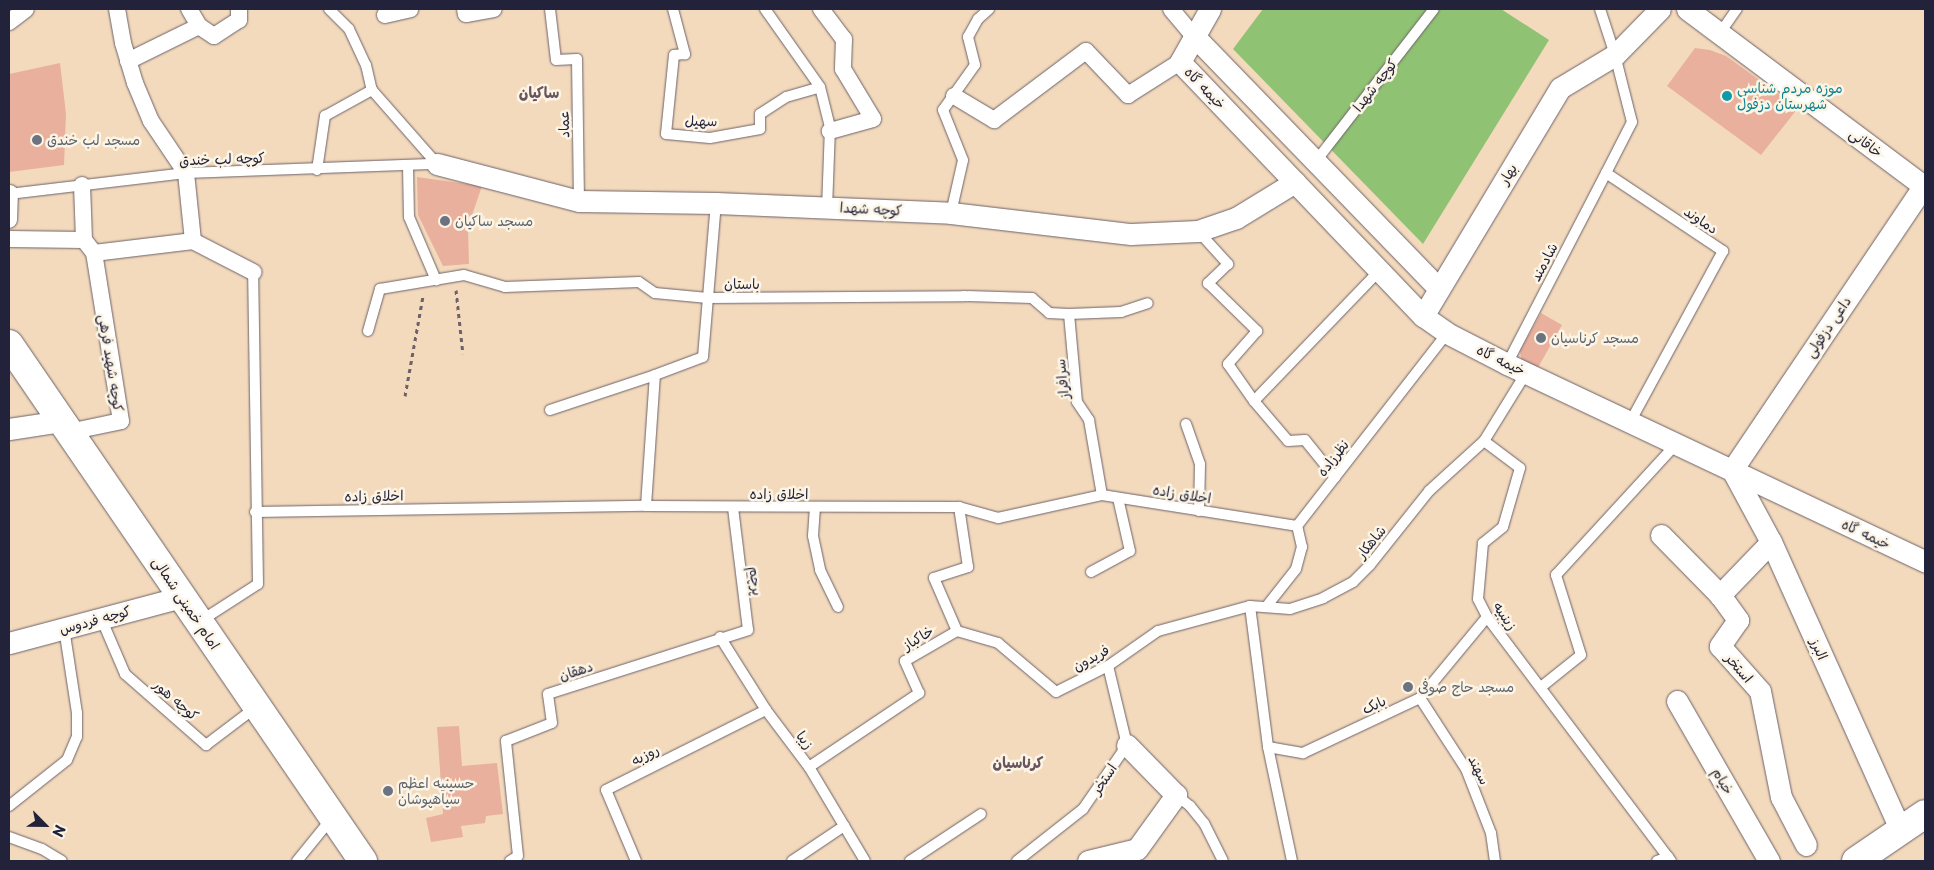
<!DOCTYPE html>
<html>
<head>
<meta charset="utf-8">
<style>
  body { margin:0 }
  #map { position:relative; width:1934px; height:870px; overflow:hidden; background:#f4dabd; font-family:"Playpen Sans","Playpen Sans Arabic",sans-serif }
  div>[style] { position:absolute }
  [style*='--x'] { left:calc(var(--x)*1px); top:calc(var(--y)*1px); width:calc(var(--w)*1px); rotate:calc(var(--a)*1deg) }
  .green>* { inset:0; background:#90c273 }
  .building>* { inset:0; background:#e9b09d }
  .path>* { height:3px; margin-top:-1.5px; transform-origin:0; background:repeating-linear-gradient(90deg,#6c6268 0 4px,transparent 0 8px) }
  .roads { filter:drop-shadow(0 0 1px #6c6268) drop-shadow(0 0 1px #6c6268) }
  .service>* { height:10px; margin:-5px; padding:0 5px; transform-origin:5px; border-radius:5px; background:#fff }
  .pedestrian>* { height:16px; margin:-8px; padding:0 8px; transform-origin:8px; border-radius:8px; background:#fff }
  .minor>* { height:21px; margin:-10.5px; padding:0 10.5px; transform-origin:10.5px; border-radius:10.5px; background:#fff }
  .secondary>* { height:28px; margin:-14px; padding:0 14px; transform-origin:14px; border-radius:14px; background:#fff }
  .dots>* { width:14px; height:14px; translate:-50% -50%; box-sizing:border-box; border:2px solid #fcf5e5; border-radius:50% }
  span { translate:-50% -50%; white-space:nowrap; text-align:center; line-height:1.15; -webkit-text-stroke:5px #fcf5e5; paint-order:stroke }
  .street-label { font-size:14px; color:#22223b }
  .culture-label { font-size:14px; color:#0d838f }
  .left { translate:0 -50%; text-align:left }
  .worship-label { font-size:14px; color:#5b616d }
  .neighbourhood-label { font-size:15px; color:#68545d; font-weight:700 }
  .frame { position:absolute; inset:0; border:10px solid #22223b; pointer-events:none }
  .north { position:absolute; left:20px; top:800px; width:50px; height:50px; -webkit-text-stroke:4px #fcf5e5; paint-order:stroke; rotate:113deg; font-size:14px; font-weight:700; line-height:20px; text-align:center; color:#22223b }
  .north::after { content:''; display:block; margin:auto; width:18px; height:22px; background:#22223b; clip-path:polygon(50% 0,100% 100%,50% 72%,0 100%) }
</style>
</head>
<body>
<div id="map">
  <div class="green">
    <div style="clip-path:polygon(1263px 9px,1501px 9px,1549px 40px,1423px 244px,1233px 49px)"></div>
  </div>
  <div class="building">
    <div style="clip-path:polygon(1695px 48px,1710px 50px,1726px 56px,1798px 108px,1761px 155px,1667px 86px)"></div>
    <div style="clip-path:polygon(60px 63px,66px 114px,64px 165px,9px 172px,9px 74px)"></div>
    <div style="clip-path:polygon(417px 177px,482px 186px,468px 227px,469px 264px,443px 266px,418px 215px)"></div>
    <div style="clip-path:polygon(1541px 313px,1562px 325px,1536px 371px,1522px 364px,1520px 351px)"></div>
    <div style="clip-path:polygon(459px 726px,462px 766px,497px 763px,503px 814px,486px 816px,485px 823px,461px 826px,463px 837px,431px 842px,426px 818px,443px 814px,437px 727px)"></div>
  </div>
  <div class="path">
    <div style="--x:456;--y:290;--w:64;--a:83.8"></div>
    <div style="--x:405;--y:396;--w:102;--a:-79.8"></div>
  </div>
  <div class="roads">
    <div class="service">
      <div style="--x:329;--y:9;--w:28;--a:45"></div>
      <div style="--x:349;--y:29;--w:40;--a:65"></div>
      <div style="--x:366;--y:65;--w:26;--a:77"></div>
      <div style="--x:372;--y:90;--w:98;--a:48.7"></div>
      <div style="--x:550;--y:9;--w:51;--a:83.3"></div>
      <div style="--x:556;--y:60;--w:21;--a:-3"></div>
      <div style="--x:577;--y:59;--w:142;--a:89.2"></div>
      <div style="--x:673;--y:9;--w:47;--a:75.1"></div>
      <div style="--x:685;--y:54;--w:11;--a:175"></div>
      <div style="--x:674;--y:55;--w:79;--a:95.8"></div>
      <div style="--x:666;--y:134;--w:44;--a:5.2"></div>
      <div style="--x:710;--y:138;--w:51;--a:-10.2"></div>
      <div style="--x:760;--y:129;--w:15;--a:-90"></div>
      <div style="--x:760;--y:114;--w:31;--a:-33"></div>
      <div style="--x:786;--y:97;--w:35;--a:-16"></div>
      <div style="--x:765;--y:9;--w:95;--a:54.8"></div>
      <div style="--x:820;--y:87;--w:41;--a:76"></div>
      <div style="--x:830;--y:127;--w:80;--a:92.1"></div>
      <div style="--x:1600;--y:9;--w:48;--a:71.9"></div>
      <div style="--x:1615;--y:55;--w:69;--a:75.8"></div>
      <div style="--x:1632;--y:122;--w:57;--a:117"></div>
      <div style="--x:1606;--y:173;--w:141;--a:33.7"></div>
      <div style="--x:1723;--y:251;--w:195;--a:118.5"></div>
      <div style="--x:1720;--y:33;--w:29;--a:-55"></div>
      <div style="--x:1316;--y:161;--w:192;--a:-52.2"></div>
      <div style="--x:408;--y:166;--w:51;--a:88.9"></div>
      <div style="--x:409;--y:217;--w:69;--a:66.8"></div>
      <div style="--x:317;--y:170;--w:55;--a:-81.6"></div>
      <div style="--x:325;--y:116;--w:54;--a:-29"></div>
      <div style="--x:9;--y:194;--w:178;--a:-6.8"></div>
      <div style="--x:186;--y:173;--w:251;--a:-2.1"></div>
      <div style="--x:951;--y:213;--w:54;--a:-77.2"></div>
      <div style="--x:963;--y:160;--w:54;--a:-111.8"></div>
      <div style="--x:943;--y:110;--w:55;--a:-54.6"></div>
      <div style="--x:975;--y:65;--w:29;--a:-104"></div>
      <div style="--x:968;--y:37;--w:21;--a:-61"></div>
      <div style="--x:978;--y:19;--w:15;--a:-42"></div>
      <div style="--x:1198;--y:231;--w:45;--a:47.7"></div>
      <div style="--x:1228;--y:264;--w:28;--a:136"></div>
      <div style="--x:1208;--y:283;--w:69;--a:44.4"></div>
      <div style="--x:1257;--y:331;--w:44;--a:131.3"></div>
      <div style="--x:1228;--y:364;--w:45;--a:54.9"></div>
      <div style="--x:1254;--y:401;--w:52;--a:49.6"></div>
      <div style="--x:1288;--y:441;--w:17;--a:-3"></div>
      <div style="--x:1305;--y:440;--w:48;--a:51"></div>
      <div style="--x:1069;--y:314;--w:88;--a:84.8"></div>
      <div style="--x:1077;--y:402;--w:22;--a:56"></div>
      <div style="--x:1089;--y:420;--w:76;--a:80.2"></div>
      <div style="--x:368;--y:331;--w:44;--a:-74.1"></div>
      <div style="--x:380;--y:289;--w:85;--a:-9.5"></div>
      <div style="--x:464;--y:275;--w:43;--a:16.3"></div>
      <div style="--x:505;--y:287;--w:134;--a:-2.1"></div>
      <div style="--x:639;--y:282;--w:19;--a:35"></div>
      <div style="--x:655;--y:293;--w:53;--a:5.4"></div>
      <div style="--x:708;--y:298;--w:256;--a:-0.4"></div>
      <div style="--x:964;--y:296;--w:68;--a:1.7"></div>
      <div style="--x:1032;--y:298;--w:23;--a:41"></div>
      <div style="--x:1049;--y:313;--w:20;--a:3"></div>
      <div style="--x:1069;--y:314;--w:52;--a:-2.2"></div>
      <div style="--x:1121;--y:312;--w:28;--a:-18"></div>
      <div style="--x:1507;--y:364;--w:215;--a:-62.6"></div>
      <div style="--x:1526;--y:373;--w:80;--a:121.7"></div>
      <div style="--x:1484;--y:441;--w:45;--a:36.9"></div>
      <div style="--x:1520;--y:468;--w:61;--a:106.1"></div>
      <div style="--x:1503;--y:527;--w:26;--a:141"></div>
      <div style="--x:1483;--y:543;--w:56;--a:95.1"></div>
      <div style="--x:1478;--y:599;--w:20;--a:63"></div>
      <div style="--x:1487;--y:617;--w:306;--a:53"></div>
      <div style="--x:1254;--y:401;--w:180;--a:-46.1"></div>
      <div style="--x:550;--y:410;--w:111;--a:-18.4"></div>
      <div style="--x:1186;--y:424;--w:42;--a:70.7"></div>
      <div style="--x:1200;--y:464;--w:47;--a:91.2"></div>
      <div style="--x:646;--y:506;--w:131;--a:-86.1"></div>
      <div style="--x:655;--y:375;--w:51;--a:-20.6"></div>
      <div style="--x:703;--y:357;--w:155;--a:-85.2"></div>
      <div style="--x:815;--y:507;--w:29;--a:94"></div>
      <div style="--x:813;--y:536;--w:35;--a:78"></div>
      <div style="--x:820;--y:570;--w:41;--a:64.1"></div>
      <div style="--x:255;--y:512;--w:391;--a:-0.9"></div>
      <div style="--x:646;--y:506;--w:313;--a:0.2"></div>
      <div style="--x:959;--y:507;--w:41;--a:15.8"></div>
      <div style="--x:998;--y:518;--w:107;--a:-12.5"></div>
      <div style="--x:1102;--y:495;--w:197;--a:9"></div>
      <div style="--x:1091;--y:572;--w:44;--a:-28.3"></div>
      <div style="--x:1130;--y:551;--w:54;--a:-102.8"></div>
      <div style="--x:1250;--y:606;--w:142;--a:82.7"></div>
      <div style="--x:1268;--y:747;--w:116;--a:78.1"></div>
      <div style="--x:1266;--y:607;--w:48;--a:-51.7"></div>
      <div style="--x:1296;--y:569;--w:23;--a:-75"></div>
      <div style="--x:1302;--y:547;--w:22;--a:-103"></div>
      <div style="--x:1297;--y:526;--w:244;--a:-52.1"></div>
      <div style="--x:101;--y:618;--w:61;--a:66.8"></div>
      <div style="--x:125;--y:674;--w:108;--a:41.2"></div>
      <div style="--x:206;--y:745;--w:63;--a:-37.2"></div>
      <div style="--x:199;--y:622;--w:70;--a:-32.8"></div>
      <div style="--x:258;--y:584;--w:312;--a:-90.9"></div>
      <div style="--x:957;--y:631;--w:43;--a:16.3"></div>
      <div style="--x:998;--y:643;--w:76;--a:40.2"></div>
      <div style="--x:1056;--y:692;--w:58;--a:-26.6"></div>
      <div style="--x:1108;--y:666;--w:61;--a:-35"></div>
      <div style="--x:1158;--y:631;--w:95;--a:-15.2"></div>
      <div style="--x:1250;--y:606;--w:40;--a:4.3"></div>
      <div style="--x:1290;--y:609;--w:35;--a:-18"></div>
      <div style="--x:1323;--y:598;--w:34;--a:-28"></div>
      <div style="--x:1353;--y:582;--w:24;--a:-45"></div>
      <div style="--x:1370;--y:565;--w:95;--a:-51.4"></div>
      <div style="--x:1429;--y:491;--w:74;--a:-42.3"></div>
      <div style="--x:720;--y:637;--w:86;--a:57.8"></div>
      <div style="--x:766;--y:710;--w:71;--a:53"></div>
      <div style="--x:809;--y:767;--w:109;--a:59.2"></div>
      <div style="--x:1541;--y:687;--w:51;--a:-38.7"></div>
      <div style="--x:1581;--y:655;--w:84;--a:-107.4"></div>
      <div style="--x:1556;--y:575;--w:178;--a:-47.5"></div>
      <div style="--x:1420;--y:698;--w:85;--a:57.1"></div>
      <div style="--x:1466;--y:769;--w:69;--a:68.7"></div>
      <div style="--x:1491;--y:833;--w:28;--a:82"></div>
      <div style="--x:1268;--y:747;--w:36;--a:10"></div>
      <div style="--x:1303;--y:753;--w:129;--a:-25.2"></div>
      <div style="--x:1420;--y:698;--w:105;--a:-50.4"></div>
      <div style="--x:809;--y:767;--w:133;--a:-33.9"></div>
      <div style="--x:919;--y:693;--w:35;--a:-114"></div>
      <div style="--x:905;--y:661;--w:60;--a:-30"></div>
      <div style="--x:957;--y:631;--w:58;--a:-113.5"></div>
      <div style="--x:934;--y:578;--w:36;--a:-18"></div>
      <div style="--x:968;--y:567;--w:61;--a:-98.5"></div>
      <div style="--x:1176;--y:795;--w:18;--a:38"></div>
      <div style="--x:1190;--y:806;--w:22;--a:51"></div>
      <div style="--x:1204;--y:823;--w:42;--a:63.4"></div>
      <div style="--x:9;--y:806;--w:74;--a:-38.4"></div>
      <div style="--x:67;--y:760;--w:25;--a:-67"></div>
      <div style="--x:77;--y:737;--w:24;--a:-90"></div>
      <div style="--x:77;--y:713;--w:86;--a:-98.7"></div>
      <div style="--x:9;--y:837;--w:35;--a:20"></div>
      <div style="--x:42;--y:849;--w:23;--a:31"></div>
      <div style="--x:297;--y:861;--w:55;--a:-50.9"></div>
      <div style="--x:510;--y:861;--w:9;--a:-32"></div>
      <div style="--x:518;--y:856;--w:116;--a:-96"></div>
      <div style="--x:506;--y:741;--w:49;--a:-21.4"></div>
      <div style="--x:552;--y:723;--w:29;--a:-98"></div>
      <div style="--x:548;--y:694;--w:210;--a:-17.7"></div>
      <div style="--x:748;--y:630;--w:123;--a:-97"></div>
      <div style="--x:636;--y:861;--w:77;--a:-112.9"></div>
      <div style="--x:606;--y:790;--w:179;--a:-26.6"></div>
      <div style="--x:792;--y:861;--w:63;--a:-33.9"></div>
      <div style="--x:910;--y:861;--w:85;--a:-33.5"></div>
      <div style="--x:1017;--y:861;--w:84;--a:-38.2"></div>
      <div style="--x:1083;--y:809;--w:78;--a:-55.5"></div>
      <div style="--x:1127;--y:745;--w:81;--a:-103.5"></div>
      <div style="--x:1657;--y:861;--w:12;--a:-20"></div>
    </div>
    <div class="pedestrian">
      <div style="--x:117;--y:9;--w:35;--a:80"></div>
      <div style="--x:123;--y:43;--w:42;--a:73.3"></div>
      <div style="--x:135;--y:83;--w:41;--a:67.2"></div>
      <div style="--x:151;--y:121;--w:63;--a:56.1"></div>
      <div style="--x:186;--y:173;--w:68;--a:84.1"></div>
      <div style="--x:193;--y:241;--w:68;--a:27.3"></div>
      <div style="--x:465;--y:9;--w:5;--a:79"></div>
      <div style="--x:466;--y:14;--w:28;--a:-10"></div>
      <div style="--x:821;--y:9;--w:38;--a:53"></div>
      <div style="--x:844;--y:39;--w:30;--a:92"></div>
      <div style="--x:843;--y:69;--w:58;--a:59"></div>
      <div style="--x:873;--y:119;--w:45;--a:164.4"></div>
      <div style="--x:1171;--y:9;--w:35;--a:50"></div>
      <div style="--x:385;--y:15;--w:26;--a:-13"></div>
      <div style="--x:9;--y:22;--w:21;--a:-37"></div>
      <div style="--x:199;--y:26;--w:18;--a:34"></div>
      <div style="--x:214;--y:36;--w:30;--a:-33"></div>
      <div style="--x:239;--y:20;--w:11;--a:-90"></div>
      <div style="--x:128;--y:61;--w:79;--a:-26.2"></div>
      <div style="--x:199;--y:26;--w:20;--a:-120"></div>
      <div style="--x:954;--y:96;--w:47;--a:31"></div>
      <div style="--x:994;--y:120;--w:115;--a:-36.9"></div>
      <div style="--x:1086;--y:51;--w:61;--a:46.3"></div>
      <div style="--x:1128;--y:95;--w:62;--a:-32.4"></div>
      <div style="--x:82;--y:185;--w:55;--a:87.9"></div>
      <div style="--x:9;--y:220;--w:27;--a:-88"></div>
      <div style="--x:9;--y:239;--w:75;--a:0.8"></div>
      <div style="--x:84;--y:240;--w:16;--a:52"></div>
      <div style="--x:94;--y:253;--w:100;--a:-6.9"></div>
      <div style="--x:69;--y:432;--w:53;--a:-11.9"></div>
      <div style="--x:121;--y:421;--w:170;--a:-99.1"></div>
    </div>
    <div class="minor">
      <div style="--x:1210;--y:9;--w:61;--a:119.5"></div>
      <div style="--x:1180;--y:62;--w:352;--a:46.3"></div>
      <div style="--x:1423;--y:316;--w:29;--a:35"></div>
      <div style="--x:1447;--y:333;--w:68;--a:27.3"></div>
      <div style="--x:1507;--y:364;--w:463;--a:25.3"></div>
      <div style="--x:1687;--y:9;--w:297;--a:36.8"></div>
      <div style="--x:1194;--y:36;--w:352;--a:45.9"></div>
      <div style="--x:437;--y:164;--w:147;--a:14.6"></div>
      <div style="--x:579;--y:201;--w:137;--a:0.8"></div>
      <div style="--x:716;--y:203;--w:235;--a:2.4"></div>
      <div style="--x:951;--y:213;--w:181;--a:6.7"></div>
      <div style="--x:1131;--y:234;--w:67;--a:-2.6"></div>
      <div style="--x:1198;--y:231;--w:40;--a:-18.9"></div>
      <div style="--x:1236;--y:218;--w:69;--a:-31.4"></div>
      <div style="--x:1423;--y:316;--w:266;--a:-59"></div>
      <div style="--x:1560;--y:88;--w:64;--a:-31"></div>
      <div style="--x:1615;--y:55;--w:64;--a:-45.6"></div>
      <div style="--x:9;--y:429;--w:54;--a:-8.6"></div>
      <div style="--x:1661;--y:535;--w:84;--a:45.5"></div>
      <div style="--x:1771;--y:542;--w:74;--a:133.9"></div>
      <div style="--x:1720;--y:595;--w:31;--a:54"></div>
      <div style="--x:1738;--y:620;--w:32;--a:125"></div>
      <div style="--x:1720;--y:646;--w:60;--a:48.4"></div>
      <div style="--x:1760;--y:691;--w:108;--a:78.8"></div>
      <div style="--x:1781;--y:797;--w:54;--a:62.5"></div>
      <div style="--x:9;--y:643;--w:179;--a:-14.9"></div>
      <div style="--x:1677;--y:701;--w:185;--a:60.1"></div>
      <div style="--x:1901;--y:831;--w:317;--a:-114.2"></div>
      <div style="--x:1771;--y:542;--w:82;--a:-118.4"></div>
      <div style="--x:1732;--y:470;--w:345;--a:-56"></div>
      <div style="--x:1088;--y:861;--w:50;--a:-13.8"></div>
      <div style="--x:1137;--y:849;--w:67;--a:-54.2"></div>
      <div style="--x:1176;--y:795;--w:70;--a:-134.4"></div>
    </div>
    <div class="secondary">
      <div style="--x:9;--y:344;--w:627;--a:55.6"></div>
      <div style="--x:1856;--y:861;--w:83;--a:-34.3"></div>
    </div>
  </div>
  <div class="dots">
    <div style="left:1727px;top:96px;background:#0f9aa8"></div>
    <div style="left:37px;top:140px;background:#6b7280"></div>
    <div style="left:445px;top:221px;background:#6b7280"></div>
    <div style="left:1541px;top:338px;background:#6b7280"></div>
    <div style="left:1408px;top:687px;background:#6b7280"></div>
    <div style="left:388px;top:791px;background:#6b7280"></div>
  </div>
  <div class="street-label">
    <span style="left:1375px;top:85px;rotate:-52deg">کوچه شهدا</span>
    <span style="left:1205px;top:88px;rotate:46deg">خیمه گاه</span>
    <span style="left:701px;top:121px;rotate:1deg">سهیل</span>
    <span style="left:564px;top:124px;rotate:-91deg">عماد</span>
    <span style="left:1866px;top:143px;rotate:37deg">خاقانی</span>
    <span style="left:222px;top:159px;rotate:-2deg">کوچه لب خندق</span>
    <span style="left:1508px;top:174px;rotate:-59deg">بهار</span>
    <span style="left:871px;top:209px;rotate:3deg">کوچه شهدا</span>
    <span style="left:1701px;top:220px;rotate:34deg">دماوند</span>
    <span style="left:1544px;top:262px;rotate:-62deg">شادمند</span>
    <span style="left:742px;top:284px">باستان</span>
    <span style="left:1828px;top:327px;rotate:-56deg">داعی دزفولی</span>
    <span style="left:1501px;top:360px;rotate:26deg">خیمه گاه</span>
    <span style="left:111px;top:363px;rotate:81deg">کوچه شهید فرهی</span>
    <span style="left:1062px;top:379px;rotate:-96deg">سرافراز</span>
    <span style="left:1333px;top:458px;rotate:-52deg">نظرزاده</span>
    <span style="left:779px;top:494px">اخلاق زاده</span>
    <span style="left:1182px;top:494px;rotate:9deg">اخلاق زاده</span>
    <span style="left:374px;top:496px;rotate:-1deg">اخلاق زاده</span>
    <span style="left:1866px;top:534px;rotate:25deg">خیمه گاه</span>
    <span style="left:1371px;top:542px;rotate:-51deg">شاهکار</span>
    <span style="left:756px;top:581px;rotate:83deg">پرچم</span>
    <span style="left:186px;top:603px;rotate:56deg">امام خمینی شمالی</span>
    <span style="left:1505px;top:616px;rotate:56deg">زینبیه</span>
    <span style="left:95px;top:620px;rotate:-15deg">کوچه فردوس</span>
    <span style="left:918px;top:638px;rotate:-31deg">خاکباز</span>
    <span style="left:1819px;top:649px;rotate:66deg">البرز</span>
    <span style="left:1091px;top:658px;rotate:-29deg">فریدون</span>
    <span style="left:1739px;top:668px;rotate:49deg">استخر</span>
    <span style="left:576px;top:671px;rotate:-18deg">دهقان</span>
    <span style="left:176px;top:700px;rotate:41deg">کوچه هور</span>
    <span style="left:1374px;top:705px;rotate:-25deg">بابک</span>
    <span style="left:805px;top:740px;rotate:53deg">زیبا</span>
    <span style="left:645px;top:755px;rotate:-27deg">روزبه</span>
    <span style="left:1479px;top:770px;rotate:64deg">سهند</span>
    <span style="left:1104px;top:779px;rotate:-56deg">استخر</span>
    <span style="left:1723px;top:781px;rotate:60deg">خیام</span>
  </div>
  <div class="culture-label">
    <span class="left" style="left:1737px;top:96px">موزه مردم شناسی<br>شهرستان دزفول</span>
  </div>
  <div class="worship-label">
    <span class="left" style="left:47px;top:140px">مسجد لب خندق</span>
    <span class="left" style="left:455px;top:221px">مسجد ساکیان</span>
    <span class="left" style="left:1551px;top:338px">مسجد کرناسیان</span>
    <span class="left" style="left:1418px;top:687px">مسجد حاج صوفی</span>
    <span class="left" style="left:398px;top:791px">حسینیه اعظم<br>سیاهپوشان</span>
  </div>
  <div class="neighbourhood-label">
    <span style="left:539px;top:92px">ساکیان</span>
    <span style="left:1018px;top:762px">کرناسیان</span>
  </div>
  <div class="frame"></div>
  <div class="north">N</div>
</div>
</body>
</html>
